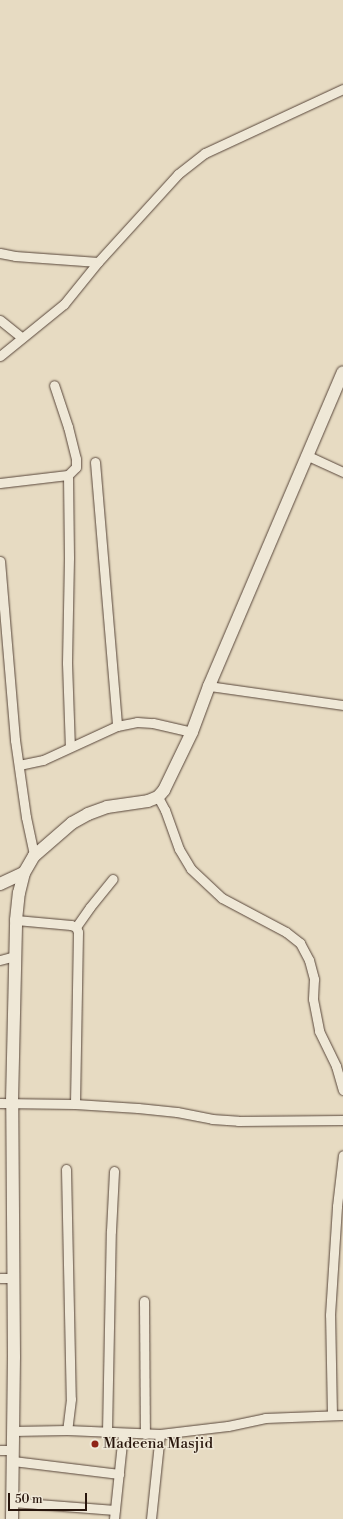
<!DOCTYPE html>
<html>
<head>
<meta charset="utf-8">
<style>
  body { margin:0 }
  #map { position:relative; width:343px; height:1519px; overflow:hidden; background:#e7dbc2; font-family:"Libre Bodoni",serif }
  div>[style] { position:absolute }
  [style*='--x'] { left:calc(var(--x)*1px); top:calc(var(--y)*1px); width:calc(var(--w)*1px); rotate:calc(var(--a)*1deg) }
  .roads { filter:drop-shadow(0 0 1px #58463a) drop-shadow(0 0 1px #58463a) }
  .street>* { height:9px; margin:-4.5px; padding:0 4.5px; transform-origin:4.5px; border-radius:4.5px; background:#efe8d7 }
  .secondary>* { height:12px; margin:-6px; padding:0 6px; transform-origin:6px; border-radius:6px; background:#efe8d7 }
  .dots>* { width:11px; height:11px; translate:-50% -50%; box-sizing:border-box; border:2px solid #efe8d7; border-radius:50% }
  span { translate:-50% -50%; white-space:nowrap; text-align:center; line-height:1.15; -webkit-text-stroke:3px #efe8d7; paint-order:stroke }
  .poi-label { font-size:15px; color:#28150c }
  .left { translate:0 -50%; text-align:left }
  .scale { position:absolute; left:8px; top:1493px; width:79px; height:18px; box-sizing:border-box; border:2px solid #28150c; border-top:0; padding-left:5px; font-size:12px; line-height:14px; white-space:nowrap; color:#28150c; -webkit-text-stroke:3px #efe8d7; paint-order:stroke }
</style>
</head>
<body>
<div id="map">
  <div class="roads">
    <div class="street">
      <div style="--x:0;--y:253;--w:15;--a:11"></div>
      <div style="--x:15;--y:256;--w:83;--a:4.1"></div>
      <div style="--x:0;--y:320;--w:28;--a:39"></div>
      <div style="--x:0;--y:356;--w:82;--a:-39.1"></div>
      <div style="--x:64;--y:304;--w:54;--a:-51"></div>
      <div style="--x:98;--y:262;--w:119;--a:-47.7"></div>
      <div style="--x:178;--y:174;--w:34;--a:-38"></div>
      <div style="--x:205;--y:153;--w:152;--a:-24.9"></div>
      <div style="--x:306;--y:455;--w:41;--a:24.7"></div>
      <div style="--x:95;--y:462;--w:265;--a:85.2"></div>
      <div style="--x:68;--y:475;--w:83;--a:89.3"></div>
      <div style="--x:69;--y:558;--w:105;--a:91.1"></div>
      <div style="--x:67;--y:663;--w:84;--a:88"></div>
      <div style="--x:0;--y:483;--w:68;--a:-6.7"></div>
      <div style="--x:68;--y:475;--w:11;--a:-45"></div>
      <div style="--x:76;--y:467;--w:8;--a:-90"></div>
      <div style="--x:76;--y:459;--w:33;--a:-104"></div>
      <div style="--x:68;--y:427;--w:44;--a:-108.4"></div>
      <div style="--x:0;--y:561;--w:180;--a:85.2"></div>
      <div style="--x:15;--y:740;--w:78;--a:81.9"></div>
      <div style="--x:26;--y:817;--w:40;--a:78"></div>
      <div style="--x:209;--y:686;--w:135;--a:8.1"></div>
      <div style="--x:19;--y:765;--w:25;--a:-12"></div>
      <div style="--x:43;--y:760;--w:81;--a:-24.7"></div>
      <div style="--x:117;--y:726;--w:20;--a:-11"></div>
      <div style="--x:137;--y:722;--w:16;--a:4"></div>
      <div style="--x:153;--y:723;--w:40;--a:13"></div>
      <div style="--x:158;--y:797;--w:15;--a:62"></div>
      <div style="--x:165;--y:810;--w:41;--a:70.3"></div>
      <div style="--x:179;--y:849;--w:23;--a:59"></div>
      <div style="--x:191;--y:869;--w:42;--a:43.1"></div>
      <div style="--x:222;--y:898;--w:72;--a:28"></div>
      <div style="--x:286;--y:932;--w:18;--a:38"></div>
      <div style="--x:300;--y:943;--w:19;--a:62"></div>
      <div style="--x:309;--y:960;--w:20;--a:75"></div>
      <div style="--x:314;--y:979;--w:20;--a:93"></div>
      <div style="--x:313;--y:999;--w:33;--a:79"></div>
      <div style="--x:319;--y:1031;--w:39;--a:64"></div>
      <div style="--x:336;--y:1066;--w:25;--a:74"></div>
      <div style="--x:16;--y:920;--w:55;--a:5.2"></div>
      <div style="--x:71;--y:925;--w:5;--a:22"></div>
      <div style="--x:76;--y:927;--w:5;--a:68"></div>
      <div style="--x:78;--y:932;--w:172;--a:91"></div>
      <div style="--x:76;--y:927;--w:24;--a:-55"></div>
      <div style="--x:90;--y:907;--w:36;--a:-51"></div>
      <div style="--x:0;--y:960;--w:16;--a:-15"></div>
      <div style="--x:0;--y:1103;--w:75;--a:0.8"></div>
      <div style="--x:75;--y:1104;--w:63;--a:3.6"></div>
      <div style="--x:138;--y:1108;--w:39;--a:6"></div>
      <div style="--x:177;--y:1112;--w:36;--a:11"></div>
      <div style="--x:212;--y:1119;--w:26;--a:4"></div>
      <div style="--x:238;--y:1121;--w:105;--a:-0.5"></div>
      <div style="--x:66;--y:1169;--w:230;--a:88.8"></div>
      <div style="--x:71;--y:1399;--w:31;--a:97"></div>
      <div style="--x:0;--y:1278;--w:13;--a:0"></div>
      <div style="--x:144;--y:1301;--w:133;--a:89.6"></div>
      <div style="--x:332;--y:1415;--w:100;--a:-91.1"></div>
      <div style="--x:330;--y:1315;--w:109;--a:-86.3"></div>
      <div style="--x:337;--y:1206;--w:51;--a:-83.3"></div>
      <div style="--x:13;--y:1431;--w:54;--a:-1.1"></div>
      <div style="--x:67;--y:1430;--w:93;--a:2.5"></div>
      <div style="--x:160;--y:1434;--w:68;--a:-6.7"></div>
      <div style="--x:228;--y:1426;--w:38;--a:-12"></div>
      <div style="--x:265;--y:1418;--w:78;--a:-2.2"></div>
      <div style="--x:107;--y:1432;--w:201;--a:-88.9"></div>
      <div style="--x:111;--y:1231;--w:60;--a:-87.1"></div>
      <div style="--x:0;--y:1450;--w:13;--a:0"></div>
      <div style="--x:13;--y:1461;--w:107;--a:7"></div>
      <div style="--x:12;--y:1502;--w:103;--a:4.4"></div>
      <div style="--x:114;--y:1519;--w:85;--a:-84"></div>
      <div style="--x:151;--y:1519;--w:85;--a:-84"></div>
    </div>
    <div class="secondary">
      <div style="--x:0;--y:884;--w:26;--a:-25"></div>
      <div style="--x:12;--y:1519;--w:162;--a:-89.3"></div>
      <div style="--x:14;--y:1357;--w:255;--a:-90.4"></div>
      <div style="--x:12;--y:1102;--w:182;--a:-88.7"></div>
      <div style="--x:16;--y:920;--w:27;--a:-84"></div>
      <div style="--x:19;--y:893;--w:21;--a:-76"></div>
      <div style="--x:24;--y:873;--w:20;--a:-60"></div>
      <div style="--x:34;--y:856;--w:50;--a:-41"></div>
      <div style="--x:72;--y:823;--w:18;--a:-29"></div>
      <div style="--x:88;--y:814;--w:20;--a:-20"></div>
      <div style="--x:107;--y:807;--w:41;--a:-8.3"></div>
      <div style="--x:148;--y:801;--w:11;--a:-22"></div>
      <div style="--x:158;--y:797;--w:9;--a:-49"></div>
      <div style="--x:164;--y:790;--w:64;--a:-64.2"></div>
      <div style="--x:192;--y:732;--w:49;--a:-69.7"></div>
      <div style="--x:209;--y:686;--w:341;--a:-66.9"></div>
    </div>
  </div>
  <div class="dots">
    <div style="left:95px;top:1444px;background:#8f2418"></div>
  </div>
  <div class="poi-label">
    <span class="left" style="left:103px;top:1444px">Madeena Masjid</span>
  </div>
  <div class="scale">50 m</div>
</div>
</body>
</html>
